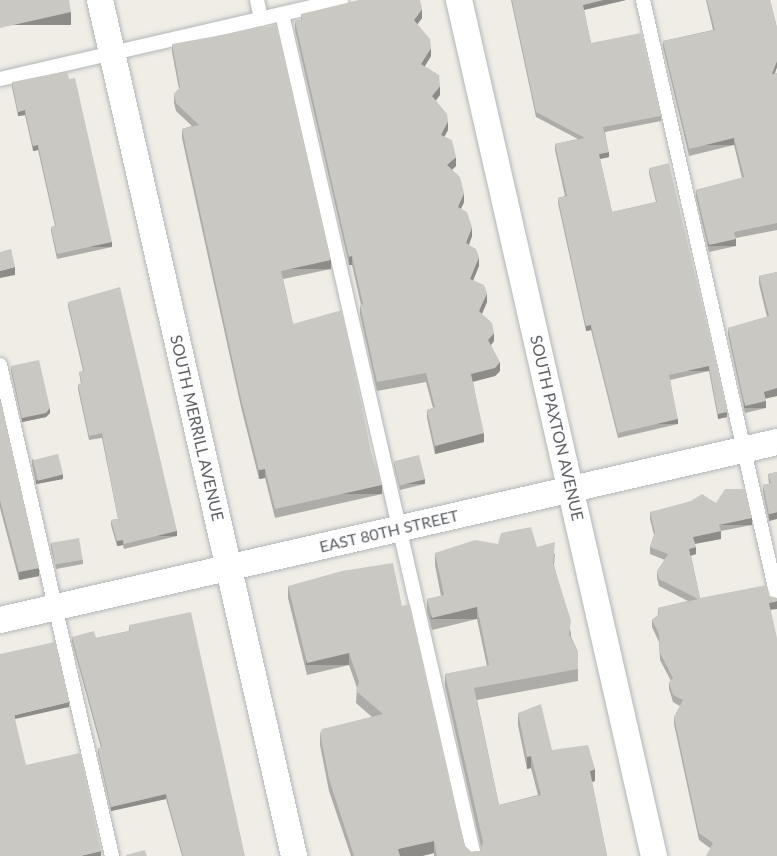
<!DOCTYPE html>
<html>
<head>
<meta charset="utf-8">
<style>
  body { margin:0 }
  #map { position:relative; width:777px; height:856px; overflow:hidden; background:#efede6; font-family:Lato,sans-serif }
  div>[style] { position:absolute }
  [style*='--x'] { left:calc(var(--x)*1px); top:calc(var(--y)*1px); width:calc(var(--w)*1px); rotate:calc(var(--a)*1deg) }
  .roads { filter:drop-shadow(0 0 2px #b3b6ba) drop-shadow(0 0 2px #b3b6ba) }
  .service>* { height:14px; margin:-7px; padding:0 7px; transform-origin:7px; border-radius:7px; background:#fff }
  .minor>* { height:26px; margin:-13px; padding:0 13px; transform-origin:13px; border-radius:13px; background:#fff }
  .wall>* { inset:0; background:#aeaca8 }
  .shaded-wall>* { inset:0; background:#8d8c88; transform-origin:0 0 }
  .building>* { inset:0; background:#cac8c3; transform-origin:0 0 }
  span { translate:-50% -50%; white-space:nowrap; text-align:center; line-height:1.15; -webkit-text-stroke:5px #fff; paint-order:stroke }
  .street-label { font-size:16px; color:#5d6166 }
</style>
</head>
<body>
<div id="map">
  <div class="roads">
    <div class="service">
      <div style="--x:257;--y:0;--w:19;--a:78"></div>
      <div style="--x:643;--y:0;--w:612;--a:77.35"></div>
      <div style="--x:282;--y:14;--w:864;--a:77.15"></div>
      <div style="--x:0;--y:79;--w:350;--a:-13"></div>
      <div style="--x:0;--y:365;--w:504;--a:77.15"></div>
    </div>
    <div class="minor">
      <div style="--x:100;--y:0;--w:878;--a:77.23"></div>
      <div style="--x:459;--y:0;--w:878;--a:77.17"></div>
      <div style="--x:0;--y:620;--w:797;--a:-12.9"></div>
    </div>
  </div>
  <div class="wall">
    <div style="clip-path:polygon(511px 0,626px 0,584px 10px,591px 43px,661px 116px,661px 121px,605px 132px,609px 157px,600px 159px,612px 212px,656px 202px,649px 173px,649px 168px,727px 417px,718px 419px,709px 371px,670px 380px,678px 424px,618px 438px,591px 330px,586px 331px,558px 203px,558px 198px,565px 196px,555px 150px,555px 144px,578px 139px,536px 117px)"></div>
    <div style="clip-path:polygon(706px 0,770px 0,777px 28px,777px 67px,775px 73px,777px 73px,777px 230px,736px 238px,736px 246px,709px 252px,696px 197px,696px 190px,742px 178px,734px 145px,689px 156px,663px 47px,663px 41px,713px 30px)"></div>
    <div style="clip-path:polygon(301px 14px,422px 18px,417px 24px,431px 56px,425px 66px,440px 95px,436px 100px,448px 130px,444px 136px,456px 166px,452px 170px,464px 202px,461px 208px,472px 236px,469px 245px,479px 266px,473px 280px,487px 302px,482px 314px,494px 341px,491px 345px,500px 371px,495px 376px,473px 382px,484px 442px,435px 454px,427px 418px,427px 410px,433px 408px,426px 382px,377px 391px,360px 314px,360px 305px,361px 305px,352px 265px,349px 265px,295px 30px,295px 21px,301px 20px)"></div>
    <div style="clip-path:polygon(172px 44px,331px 269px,283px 279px,293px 324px,372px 456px,382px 494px,275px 518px,265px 478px,259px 479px,241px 407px,182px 138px,182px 129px,192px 126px,176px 111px,174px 103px,174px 94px,179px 89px,172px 52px)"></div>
    <div style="clip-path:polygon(12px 82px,112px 247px,57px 259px,51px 231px,51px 227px,55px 226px,38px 150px,33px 151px,25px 115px,18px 116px,12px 87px)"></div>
    <div style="clip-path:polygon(777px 272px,777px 396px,765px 398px,766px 408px,745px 413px,728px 335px,728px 328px,767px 317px,759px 284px,759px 276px)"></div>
    <div style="clip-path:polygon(68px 302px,177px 536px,124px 549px,123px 545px,117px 546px,111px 525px,111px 520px,118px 519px,102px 438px,89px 440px,78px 389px,78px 384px,81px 384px,79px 372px,83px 371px,68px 306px)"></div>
    <div style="clip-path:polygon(11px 366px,50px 413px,46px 417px,22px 422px,11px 371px)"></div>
    <div style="clip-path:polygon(0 399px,39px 576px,19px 580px,0 508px)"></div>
    <div style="clip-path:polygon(32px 459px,63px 479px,36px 484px,32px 464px)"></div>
    <div style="clip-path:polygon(394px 461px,425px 484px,400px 490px,394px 465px)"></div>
    <div style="clip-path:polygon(777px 472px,769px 521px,763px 492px,763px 485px,769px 484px,768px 474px)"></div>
    <div style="clip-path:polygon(716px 503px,752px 525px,721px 531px,721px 539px,695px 544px,696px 554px,691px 556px,700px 598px,771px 610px,777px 856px,710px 848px,699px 840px,674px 724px,674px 717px,680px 706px,673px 702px,669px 689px,669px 682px,671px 681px,660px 660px,659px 642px,652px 627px,652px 620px,658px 615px,658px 608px,688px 601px,659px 586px,657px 578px,657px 571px,665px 560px,650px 554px,650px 547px,654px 535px,650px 519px,650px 512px)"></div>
    <div style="clip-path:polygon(51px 543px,83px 560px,83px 564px,56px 569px,51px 548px)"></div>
    <div style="clip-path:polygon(498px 544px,537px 547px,555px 554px,554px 565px,571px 633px,571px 637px,578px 652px,578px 681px,477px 700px,499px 805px,538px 795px,531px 768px,527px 769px,518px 725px,518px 713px,552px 750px,595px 781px,592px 782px,607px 856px,434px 856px,434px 853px,422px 856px,351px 856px,329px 791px,320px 745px,320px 733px,372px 717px,356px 703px,357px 688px,349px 665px,307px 675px,288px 598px,288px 586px,402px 606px,465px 846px,471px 852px,480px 851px,481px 847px,445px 686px,445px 674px,487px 666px,477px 619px,432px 630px,427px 611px,427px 599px,441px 596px,435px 565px,435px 553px)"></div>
    <div style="clip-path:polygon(129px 625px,245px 856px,182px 856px,166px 799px,111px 811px,98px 753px,98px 748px,101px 748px,72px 642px,72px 637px,96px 638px,129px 631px)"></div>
  </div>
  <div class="shaded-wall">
    <div style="clip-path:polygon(603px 0,626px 0,583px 10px,583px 5px)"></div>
    <div style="clip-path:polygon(422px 9px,422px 18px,414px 29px,414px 20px)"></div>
    <div style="left:71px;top:12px;width:13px;height:73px;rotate:90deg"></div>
    <div style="clip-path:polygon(431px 48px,431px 56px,421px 72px,421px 64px)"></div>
    <div style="clip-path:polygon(777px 61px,777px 67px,772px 80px,772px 74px)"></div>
    <div style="clip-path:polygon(440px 86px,440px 95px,432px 105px,432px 96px)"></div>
    <div style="clip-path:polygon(25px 110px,25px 115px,18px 116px,18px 112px)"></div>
    <div style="clip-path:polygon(448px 121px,448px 130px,441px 143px,441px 135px)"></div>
    <div style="left:734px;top:138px;width:7px;height:46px;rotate:90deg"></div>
    <div style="clip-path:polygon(38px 145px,38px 150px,33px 151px,33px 146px)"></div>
    <div style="clip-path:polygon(609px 152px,609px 157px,599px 159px,599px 154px)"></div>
    <div style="clip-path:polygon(456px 157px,456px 166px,447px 174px,447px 165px)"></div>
    <div style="clip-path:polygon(464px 193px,464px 202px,458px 215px,458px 207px)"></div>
    <div style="clip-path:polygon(472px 227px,472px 236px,466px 252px,466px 243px)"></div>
    <div style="left:736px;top:239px;width:7px;height:28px;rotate:90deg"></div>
    <div style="left:112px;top:242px;width:5px;height:56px;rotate:90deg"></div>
    <div style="left:352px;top:256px;width:9px;height:3px;rotate:90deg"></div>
    <div style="clip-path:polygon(479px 257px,479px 266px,470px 288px,470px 279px)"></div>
    <div style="left:331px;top:260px;width:9px;height:51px;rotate:90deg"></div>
    <div style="clip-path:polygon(15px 267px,15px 275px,0 278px,0 271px)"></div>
    <div style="clip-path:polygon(487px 293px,487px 302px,479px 320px,479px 311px)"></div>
    <div style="clip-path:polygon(591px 325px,591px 330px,586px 331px,586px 326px)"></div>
    <div style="clip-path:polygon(494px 333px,494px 341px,488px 349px,488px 340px)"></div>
    <div style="clip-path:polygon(500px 362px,500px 371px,495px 376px,471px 382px,471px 374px)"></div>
    <div style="left:709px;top:366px;width:5px;height:41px;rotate:90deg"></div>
    <div style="clip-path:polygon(777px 388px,777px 396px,764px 399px,764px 392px)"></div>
    <div style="left:766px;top:401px;width:7px;height:22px;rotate:90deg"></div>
    <div style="clip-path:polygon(50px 408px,50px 413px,46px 417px,22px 422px,22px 418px)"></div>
    <div style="clip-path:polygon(727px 412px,727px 417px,718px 419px,718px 414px)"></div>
    <div style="left:678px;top:419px;width:5px;height:62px;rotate:90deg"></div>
    <div style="clip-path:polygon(484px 433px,484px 442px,435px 454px,435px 446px)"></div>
    <div style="clip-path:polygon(265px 469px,265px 478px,259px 479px,259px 470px)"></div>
    <div style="clip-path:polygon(63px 474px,63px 479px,36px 484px,36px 480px)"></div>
    <div style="left:425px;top:479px;width:5px;height:26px;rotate:90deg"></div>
    <div style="left:382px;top:485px;width:9px;height:110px;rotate:90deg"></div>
    <div style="clip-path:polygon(777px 512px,777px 519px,769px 521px,769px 514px)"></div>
    <div style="left:752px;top:518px;width:7px;height:34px;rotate:90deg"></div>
    <div style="left:177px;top:531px;width:5px;height:55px;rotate:90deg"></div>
    <div style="clip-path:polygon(721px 531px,721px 539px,693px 544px,693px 537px)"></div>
    <div style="clip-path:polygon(123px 540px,123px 545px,117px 546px,117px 541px)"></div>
    <div style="clip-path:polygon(696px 547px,696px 554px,689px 556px,689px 549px)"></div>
    <div style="clip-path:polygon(39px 568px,39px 576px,19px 580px,19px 572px)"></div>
    <div style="clip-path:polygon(777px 601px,777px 609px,769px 610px,769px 603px)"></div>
    <div style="left:477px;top:607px;width:12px;height:46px;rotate:90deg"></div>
    <div style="left:349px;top:653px;width:12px;height:43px;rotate:90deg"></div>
    <div style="clip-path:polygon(69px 702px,69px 707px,15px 719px,15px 715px)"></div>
    <div style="clip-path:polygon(531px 756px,531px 768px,527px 769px,527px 757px)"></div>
    <div style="clip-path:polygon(595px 769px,595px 781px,590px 782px,590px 771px)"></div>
    <div style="clip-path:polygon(166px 794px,166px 799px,111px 811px,111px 807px)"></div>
    <div style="clip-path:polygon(434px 841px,434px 853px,422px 856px,398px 856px,398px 849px)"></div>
    <div style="clip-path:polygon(101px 851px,101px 856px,80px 856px)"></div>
  </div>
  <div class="building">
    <div style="clip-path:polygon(0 0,69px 0,71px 12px,0 28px)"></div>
    <div style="clip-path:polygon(359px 0,420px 0,422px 9px,414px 20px,430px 39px,431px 48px,421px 64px,439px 75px,440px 86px,432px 96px,447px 114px,448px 121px,441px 135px,452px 140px,456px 157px,447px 165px,460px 177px,464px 193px,458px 207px,467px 212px,472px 227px,466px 243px,476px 249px,479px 257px,470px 279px,484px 285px,487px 293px,479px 311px,492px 323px,494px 333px,488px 340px,500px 362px,495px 368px,471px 374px,484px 433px,435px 446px,427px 410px,435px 407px,426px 373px,377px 382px,360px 305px,363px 304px,352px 256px,349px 257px,295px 21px,302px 20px,301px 14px)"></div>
    <div style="clip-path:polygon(512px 0,603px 0,583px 5px,591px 43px,641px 33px,661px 116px,603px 127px,609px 152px,599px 154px,612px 212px,657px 202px,649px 168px,669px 163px,727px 412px,718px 414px,709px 366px,669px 375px,678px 419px,618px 433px,591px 325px,586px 326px,558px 198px,567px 196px,555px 144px,585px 138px,536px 112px)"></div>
    <div style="clip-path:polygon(707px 0,770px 0,777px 28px,777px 61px,772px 74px,777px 73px,777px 223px,734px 232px,736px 239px,709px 245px,696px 190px,744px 177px,734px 138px,689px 149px,663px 41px,715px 30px)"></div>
    <div style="clip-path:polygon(277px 25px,331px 260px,281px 271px,293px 324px,342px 310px,372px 456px,382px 485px,275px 509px,265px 469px,259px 470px,241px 399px,182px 129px,199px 125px,176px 103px,174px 94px,180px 87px,172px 44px)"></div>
    <div style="clip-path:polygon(67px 71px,69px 79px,75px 78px,112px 242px,57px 254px,51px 227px,56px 226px,38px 145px,33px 146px,25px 110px,18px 112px,12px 82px)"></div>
    <div style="clip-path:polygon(11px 249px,15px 267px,0 271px,0 252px)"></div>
    <div style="clip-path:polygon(777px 272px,777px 388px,764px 392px,766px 401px,745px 406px,728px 328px,769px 316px,759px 276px)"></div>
    <div style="clip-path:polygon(120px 287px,177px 531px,124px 544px,123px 540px,117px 541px,111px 520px,118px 519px,102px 433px,89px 436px,78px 384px,82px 383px,79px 372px,84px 371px,68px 302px)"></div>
    <div style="clip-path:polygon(39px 360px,50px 408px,46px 413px,22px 418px,11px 366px)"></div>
    <div style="clip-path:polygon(0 399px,39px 568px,19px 572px,0 500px)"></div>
    <div style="left:58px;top:454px;width:21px;height:26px;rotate:76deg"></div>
    <div style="left:419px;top:455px;width:25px;height:26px;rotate:76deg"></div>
    <div style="clip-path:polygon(777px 472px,777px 512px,769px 514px,763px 485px,771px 483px,768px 474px)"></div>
    <div style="clip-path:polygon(725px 489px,745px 489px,752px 518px,719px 525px,721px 531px,693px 537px,696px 547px,689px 549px,700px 598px,767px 585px,770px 596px,777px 598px,777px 601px,769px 603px,777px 638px,777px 856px,706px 856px,713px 843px,699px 833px,674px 717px,683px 700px,673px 695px,669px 682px,673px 678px,660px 653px,659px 634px,652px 620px,659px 614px,658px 608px,698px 599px,659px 579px,657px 571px,668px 554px,650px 547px,655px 532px,650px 512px,691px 501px,702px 494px,716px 503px)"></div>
    <div style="clip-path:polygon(531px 527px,537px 547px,555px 542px,553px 563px,571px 621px,569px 635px,578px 652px,578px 669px,474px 688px,499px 805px,541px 795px,531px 756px,527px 757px,518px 713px,541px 704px,552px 750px,588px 745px,595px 769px,590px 771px,607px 856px,437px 856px,434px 841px,398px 849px,400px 856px,354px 856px,329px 779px,320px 733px,322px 729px,383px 714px,356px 691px,359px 682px,349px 653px,307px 663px,288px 586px,342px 571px,393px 563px,402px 606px,410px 604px,465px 846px,471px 852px,480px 851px,483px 842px,445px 674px,489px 665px,477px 607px,432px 618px,427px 599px,444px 595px,435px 553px,475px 540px,498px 544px,501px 533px)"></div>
    <div style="left:79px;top:538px;width:22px;height:28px;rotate:80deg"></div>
    <div style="clip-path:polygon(191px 612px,245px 856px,183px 856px,166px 794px,111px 807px,98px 748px,102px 747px,72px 637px,94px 631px,96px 638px,130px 631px,129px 625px)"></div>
    <div style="clip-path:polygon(55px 642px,69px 702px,15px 715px,15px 719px,26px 765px,80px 753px,101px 851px,80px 856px,0 856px,0 654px)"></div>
    <div style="clip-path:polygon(145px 850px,147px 856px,126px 856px,126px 855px)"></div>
  </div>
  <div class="street-label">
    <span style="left:197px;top:428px;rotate:77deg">SOUTH MERRILL AVENUE</span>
    <span style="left:557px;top:428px;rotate:77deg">SOUTH PAXTON AVENUE</span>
    <span style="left:389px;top:531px;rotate:-13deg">EAST 80TH STREET</span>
  </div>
</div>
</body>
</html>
